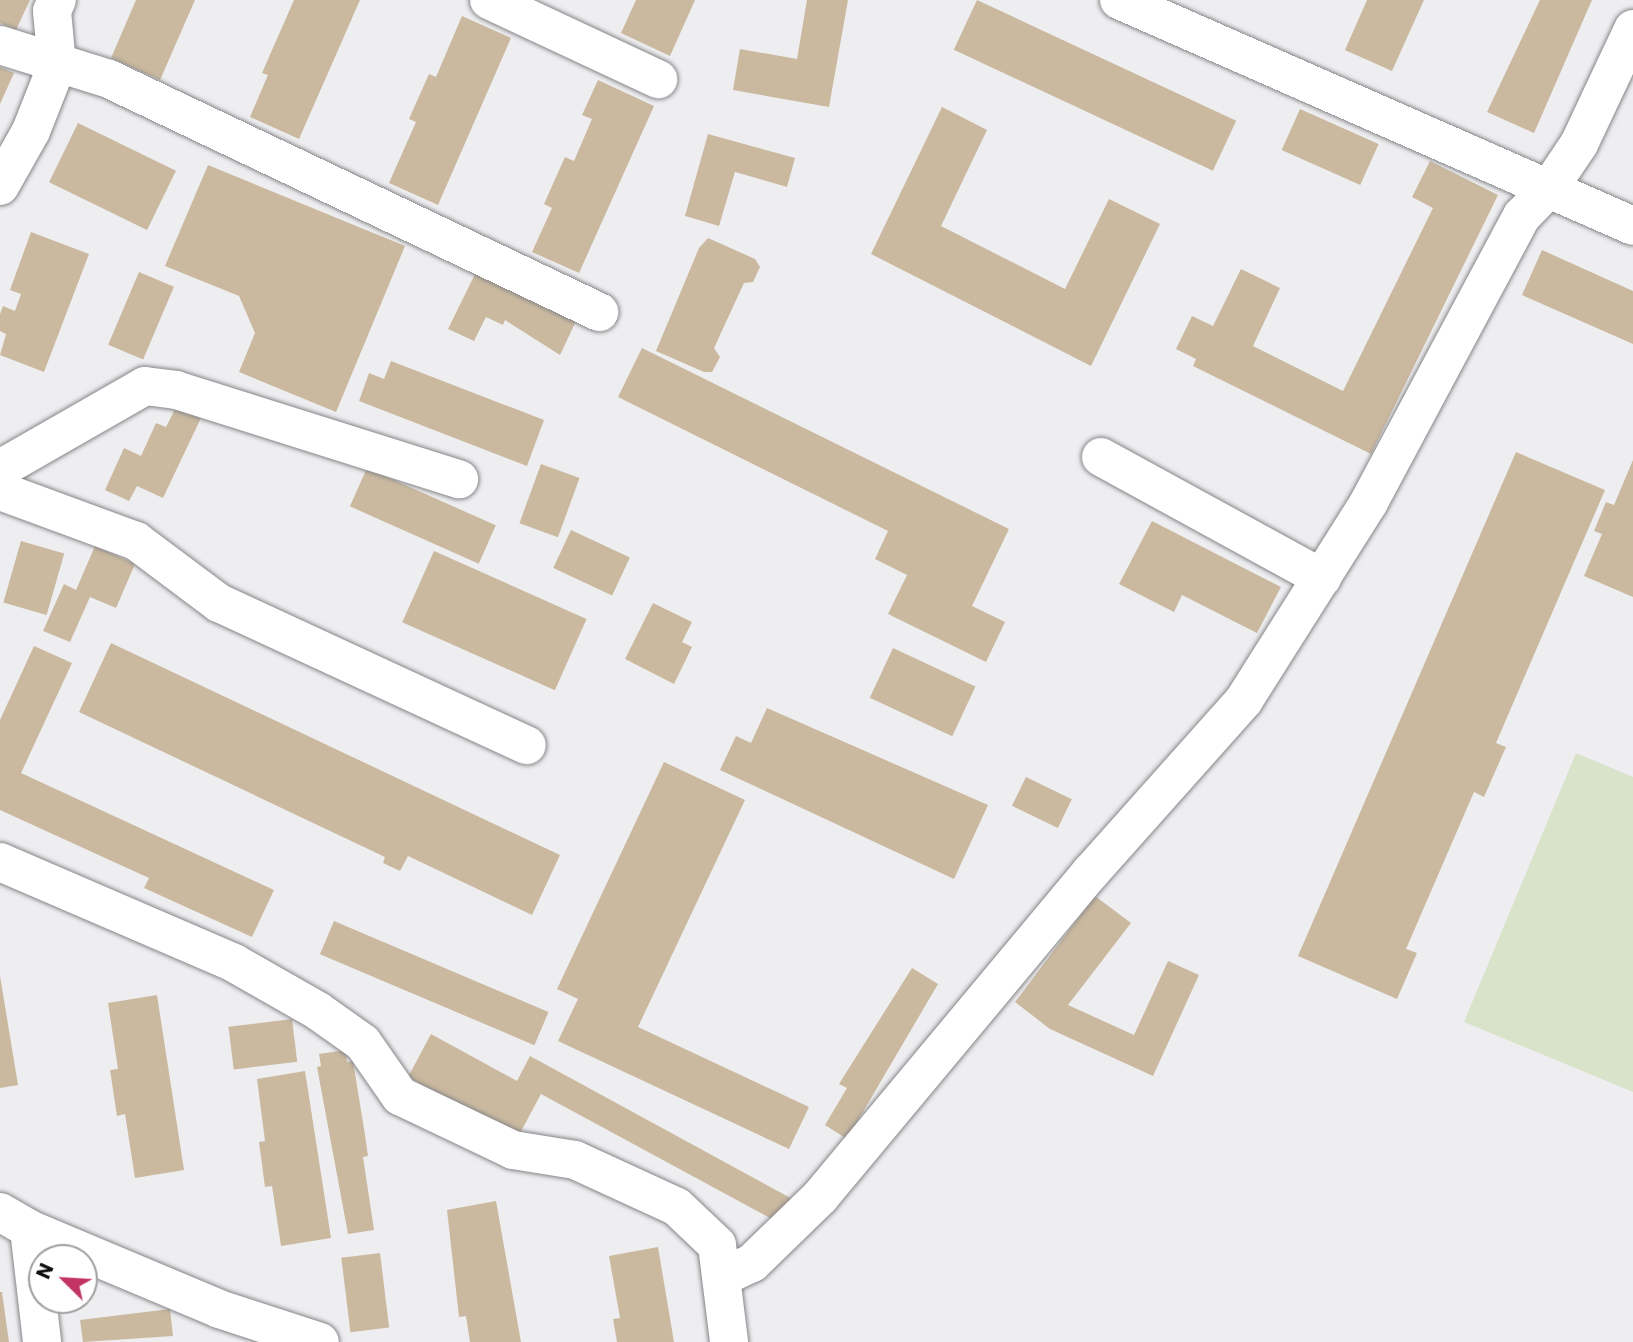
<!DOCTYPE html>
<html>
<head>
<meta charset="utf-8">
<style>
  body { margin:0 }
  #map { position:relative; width:1633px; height:1342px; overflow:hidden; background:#eeeef1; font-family:Poppins,sans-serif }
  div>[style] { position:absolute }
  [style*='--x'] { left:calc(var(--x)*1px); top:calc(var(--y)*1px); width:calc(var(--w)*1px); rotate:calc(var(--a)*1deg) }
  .green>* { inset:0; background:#d9e3ca }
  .building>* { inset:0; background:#cab99f; transform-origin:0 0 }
  .roads { filter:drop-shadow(0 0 2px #868689) drop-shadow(0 0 2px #868689) }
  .minor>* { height:38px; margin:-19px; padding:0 19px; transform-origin:19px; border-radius:19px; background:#fff }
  span { translate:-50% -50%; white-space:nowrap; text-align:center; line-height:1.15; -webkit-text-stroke:6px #fff; paint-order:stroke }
  .north { position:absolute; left:28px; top:1244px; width:70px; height:70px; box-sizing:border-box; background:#fff; border:2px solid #9f9f9f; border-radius:50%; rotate:294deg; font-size:19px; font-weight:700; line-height:28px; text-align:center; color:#0f0f10 }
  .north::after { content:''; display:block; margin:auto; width:24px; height:32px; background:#c23464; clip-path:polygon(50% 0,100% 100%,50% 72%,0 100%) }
</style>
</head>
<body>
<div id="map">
  <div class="green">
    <div style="clip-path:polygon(1576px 753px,1633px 777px,1633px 1092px,1464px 1022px)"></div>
  </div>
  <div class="building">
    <div style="clip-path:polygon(0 0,30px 0,16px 30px,0 23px)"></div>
    <div style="clip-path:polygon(136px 0,195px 0,160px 80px,111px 58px)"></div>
    <div style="clip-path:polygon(294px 0,360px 0,299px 139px,250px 117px,268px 75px,262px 73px)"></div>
    <div style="clip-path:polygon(636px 0,695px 0,670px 56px,621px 33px)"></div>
    <div style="clip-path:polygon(807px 0,848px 0,829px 107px,733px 90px,740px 49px,797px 59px)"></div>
    <div style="left:977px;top:0;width:286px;height:55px;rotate:25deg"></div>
    <div style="clip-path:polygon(1367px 0,1424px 0,1392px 71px,1345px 50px)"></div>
    <div style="clip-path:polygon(1540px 0,1592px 0,1534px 133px,1487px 112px)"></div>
    <div style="clip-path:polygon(462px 16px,511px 38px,438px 205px,389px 183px,416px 122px,409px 119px,429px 74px,436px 77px)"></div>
    <div style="clip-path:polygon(0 67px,14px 73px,0 104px)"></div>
    <div style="clip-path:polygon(598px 80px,654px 106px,579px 273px,532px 252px,552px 208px,544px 204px,565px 157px,574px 161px,592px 119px,582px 115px)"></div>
    <div style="clip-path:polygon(942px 107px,987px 130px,941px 226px,1065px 289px,1109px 199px,1160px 224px,1091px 366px,871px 254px)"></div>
    <div style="left:1300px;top:109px;width:86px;height:45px;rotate:24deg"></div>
    <div style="left:78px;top:123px;width:109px;height:66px;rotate:26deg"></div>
    <div style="clip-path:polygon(708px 134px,795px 158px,787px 187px,735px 172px,719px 226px,685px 216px)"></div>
    <div style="clip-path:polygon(1430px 161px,1498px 195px,1371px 454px,1193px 366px,1196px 359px,1176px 349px,1192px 316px,1213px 326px,1241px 269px,1280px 288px,1253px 346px,1343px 391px,1433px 208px,1412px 197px)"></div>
    <div style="clip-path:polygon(208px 165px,405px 246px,336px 412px,239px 372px,255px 333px,239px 296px,165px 266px)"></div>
    <div style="clip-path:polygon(31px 232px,89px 254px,44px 372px,0 355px,6px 334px,0 331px,0 314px,3px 306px,15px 311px,21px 294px,10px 290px)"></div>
    <div style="clip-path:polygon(708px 238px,755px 259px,760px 267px,753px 282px,744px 283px,714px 348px,720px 357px,712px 372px,704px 372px,656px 351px,699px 248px)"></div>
    <div style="clip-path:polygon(1542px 250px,1633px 291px,1633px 344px,1522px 295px)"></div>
    <div style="clip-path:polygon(477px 270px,577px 319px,560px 355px,505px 320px,503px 325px,486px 317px,474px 341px,448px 329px)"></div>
    <div style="left:139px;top:272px;width:38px;height:79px;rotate:23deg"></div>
    <div style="clip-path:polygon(642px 348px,1009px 529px,972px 606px,1005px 622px,986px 662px,888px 614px,907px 575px,875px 559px,888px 531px,618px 397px)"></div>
    <div style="clip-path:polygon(391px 361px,544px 420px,527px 466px,359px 401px,369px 373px,384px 379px)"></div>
    <div style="clip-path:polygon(176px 407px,201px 418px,163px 498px,137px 486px,129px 501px,105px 490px,124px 448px,141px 456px,156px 423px,166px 427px)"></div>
    <div style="clip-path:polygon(1516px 452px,1605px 490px,1496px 743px,1506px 747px,1484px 797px,1474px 792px,1406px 949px,1417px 953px,1397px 999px,1298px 956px)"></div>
    <div style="clip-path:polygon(1633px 460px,1633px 597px,1584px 576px,1602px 534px,1594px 531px,1606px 502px,1614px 505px)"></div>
    <div style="left:541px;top:464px;width:41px;height:63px;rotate:20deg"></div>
    <div style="left:367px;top:468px;width:141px;height:42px;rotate:24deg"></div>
    <div style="clip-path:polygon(1152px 521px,1281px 587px,1257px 633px,1182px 595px,1174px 612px,1119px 584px)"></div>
    <div style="left:571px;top:530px;width:65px;height:42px;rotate:25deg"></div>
    <div style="left:21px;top:541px;width:45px;height:64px;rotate:16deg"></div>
    <div style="clip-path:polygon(95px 546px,135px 564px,116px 608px,90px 597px,70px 642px,43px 631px,64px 584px,76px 590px)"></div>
    <div style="left:434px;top:551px;width:167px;height:78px;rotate:24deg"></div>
    <div style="clip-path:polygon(653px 603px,692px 622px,682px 642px,692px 647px,674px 684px,625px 659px)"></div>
    <div style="clip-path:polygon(111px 643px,560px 855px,532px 915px,408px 856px,400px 871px,383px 863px,385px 857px,79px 712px)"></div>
    <div style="clip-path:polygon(34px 646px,72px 663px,21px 773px,274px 890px,252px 937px,144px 888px,149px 878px,0 810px,0 720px)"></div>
    <div style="left:893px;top:648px;width:91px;height:55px;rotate:25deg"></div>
    <div style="clip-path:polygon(767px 708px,988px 805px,954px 879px,720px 770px,736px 736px,751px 743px)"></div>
    <div style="clip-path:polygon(664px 762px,745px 800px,638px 1027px,809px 1107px,789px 1149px,558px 1041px,578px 999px,557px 989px)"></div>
    <div style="left:1026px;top:777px;width:51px;height:32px;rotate:26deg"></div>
    <div style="clip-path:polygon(1095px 896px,1131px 923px,1068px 1005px,1134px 1035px,1168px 961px,1199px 975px,1153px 1076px,1050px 1029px,1015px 1002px)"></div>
    <div style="left:334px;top:921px;width:233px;height:36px;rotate:23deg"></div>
    <div style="clip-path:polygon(912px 968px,938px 984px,847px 1139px,825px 1125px,847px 1088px,839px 1084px)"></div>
    <div style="clip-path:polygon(0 976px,18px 1085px,0 1088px)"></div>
    <div style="clip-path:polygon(157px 995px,184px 1170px,135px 1178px,125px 1114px,117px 1116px,110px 1070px,118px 1069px,108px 1003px)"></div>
    <div style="left:292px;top:1019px;width:43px;height:64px;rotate:83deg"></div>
    <div style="clip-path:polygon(431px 1034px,517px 1081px,530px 1056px,796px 1201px,783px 1225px,541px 1094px,518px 1137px,408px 1077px)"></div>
    <div style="clip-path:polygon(346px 1050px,347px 1062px,353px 1061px,365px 1135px,368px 1156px,363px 1157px,374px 1230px,348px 1234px,317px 1067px,321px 1066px,319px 1054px)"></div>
    <div style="clip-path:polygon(305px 1071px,331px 1238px,281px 1246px,272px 1186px,265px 1187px,259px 1142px,265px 1141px,257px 1079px)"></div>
    <div style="clip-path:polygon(496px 1201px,521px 1342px,470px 1342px,466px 1316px,459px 1317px,447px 1210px)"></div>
    <div style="clip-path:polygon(658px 1247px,674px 1342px,617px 1342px,613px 1319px,620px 1318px,609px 1256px)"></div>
    <div style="left:380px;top:1253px;width:75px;height:39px;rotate:83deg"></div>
    <div style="clip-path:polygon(0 1292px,2px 1292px,9px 1342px,0 1342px)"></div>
    <div style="clip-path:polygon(170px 1309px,173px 1336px,83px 1342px,80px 1320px)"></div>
  </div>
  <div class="roads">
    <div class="minor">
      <div style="--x:489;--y:0;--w:187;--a:25.1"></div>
      <div style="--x:1119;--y:0;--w:561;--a:23.73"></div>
      <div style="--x:0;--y:45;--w:114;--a:17.3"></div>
      <div style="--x:109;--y:79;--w:543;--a:25.43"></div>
      <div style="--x:0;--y:186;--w:63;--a:-60.6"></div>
      <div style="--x:31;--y:131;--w:71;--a:-68.5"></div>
      <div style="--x:57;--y:65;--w:54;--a:-95.3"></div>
      <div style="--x:52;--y:11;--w:12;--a:-66"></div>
      <div style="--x:1101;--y:457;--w:252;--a:28.7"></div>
      <div style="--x:0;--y:469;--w:167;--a:-29.8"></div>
      <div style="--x:145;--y:386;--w:31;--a:7"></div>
      <div style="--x:176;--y:390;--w:297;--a:17.5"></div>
      <div style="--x:0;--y:491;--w:145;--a:20.2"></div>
      <div style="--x:136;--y:541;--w:104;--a:36.8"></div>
      <div style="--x:219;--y:603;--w:339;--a:24.8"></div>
      <div style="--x:0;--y:862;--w:255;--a:23.3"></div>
      <div style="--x:234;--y:963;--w:97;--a:29.7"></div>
      <div style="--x:318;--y:1011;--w:55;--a:35.4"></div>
      <div style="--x:363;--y:1043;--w:65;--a:55.1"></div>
      <div style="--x:400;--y:1096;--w:125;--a:25.5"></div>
      <div style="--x:513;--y:1150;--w:63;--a:9.2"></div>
      <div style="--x:575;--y:1160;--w:112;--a:24.7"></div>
      <div style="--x:677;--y:1207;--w:55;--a:43.5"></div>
      <div style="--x:717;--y:1245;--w:98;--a:82.9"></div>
      <div style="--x:0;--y:1212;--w:34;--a:30"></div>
      <div style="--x:29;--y:1229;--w:114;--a:83.4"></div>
      <div style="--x:29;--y:1229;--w:206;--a:22.8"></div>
      <div style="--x:219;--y:1309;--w:106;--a:18.1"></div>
      <div style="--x:722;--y:1277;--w:33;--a:-25"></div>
      <div style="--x:752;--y:1263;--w:95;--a:-44.1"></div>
      <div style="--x:820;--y:1197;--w:423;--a:-50.2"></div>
      <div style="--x:1091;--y:872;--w:230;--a:-48.3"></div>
      <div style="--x:1244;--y:700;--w:234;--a:-57.7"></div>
      <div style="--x:1369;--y:502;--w:324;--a:-61.9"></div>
      <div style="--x:1522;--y:216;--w:40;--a:-46"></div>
      <div style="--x:1550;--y:187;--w:52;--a:-56"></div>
      <div style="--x:1579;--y:144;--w:127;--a:-64.8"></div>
    </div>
  </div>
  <div class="north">N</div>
</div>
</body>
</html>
